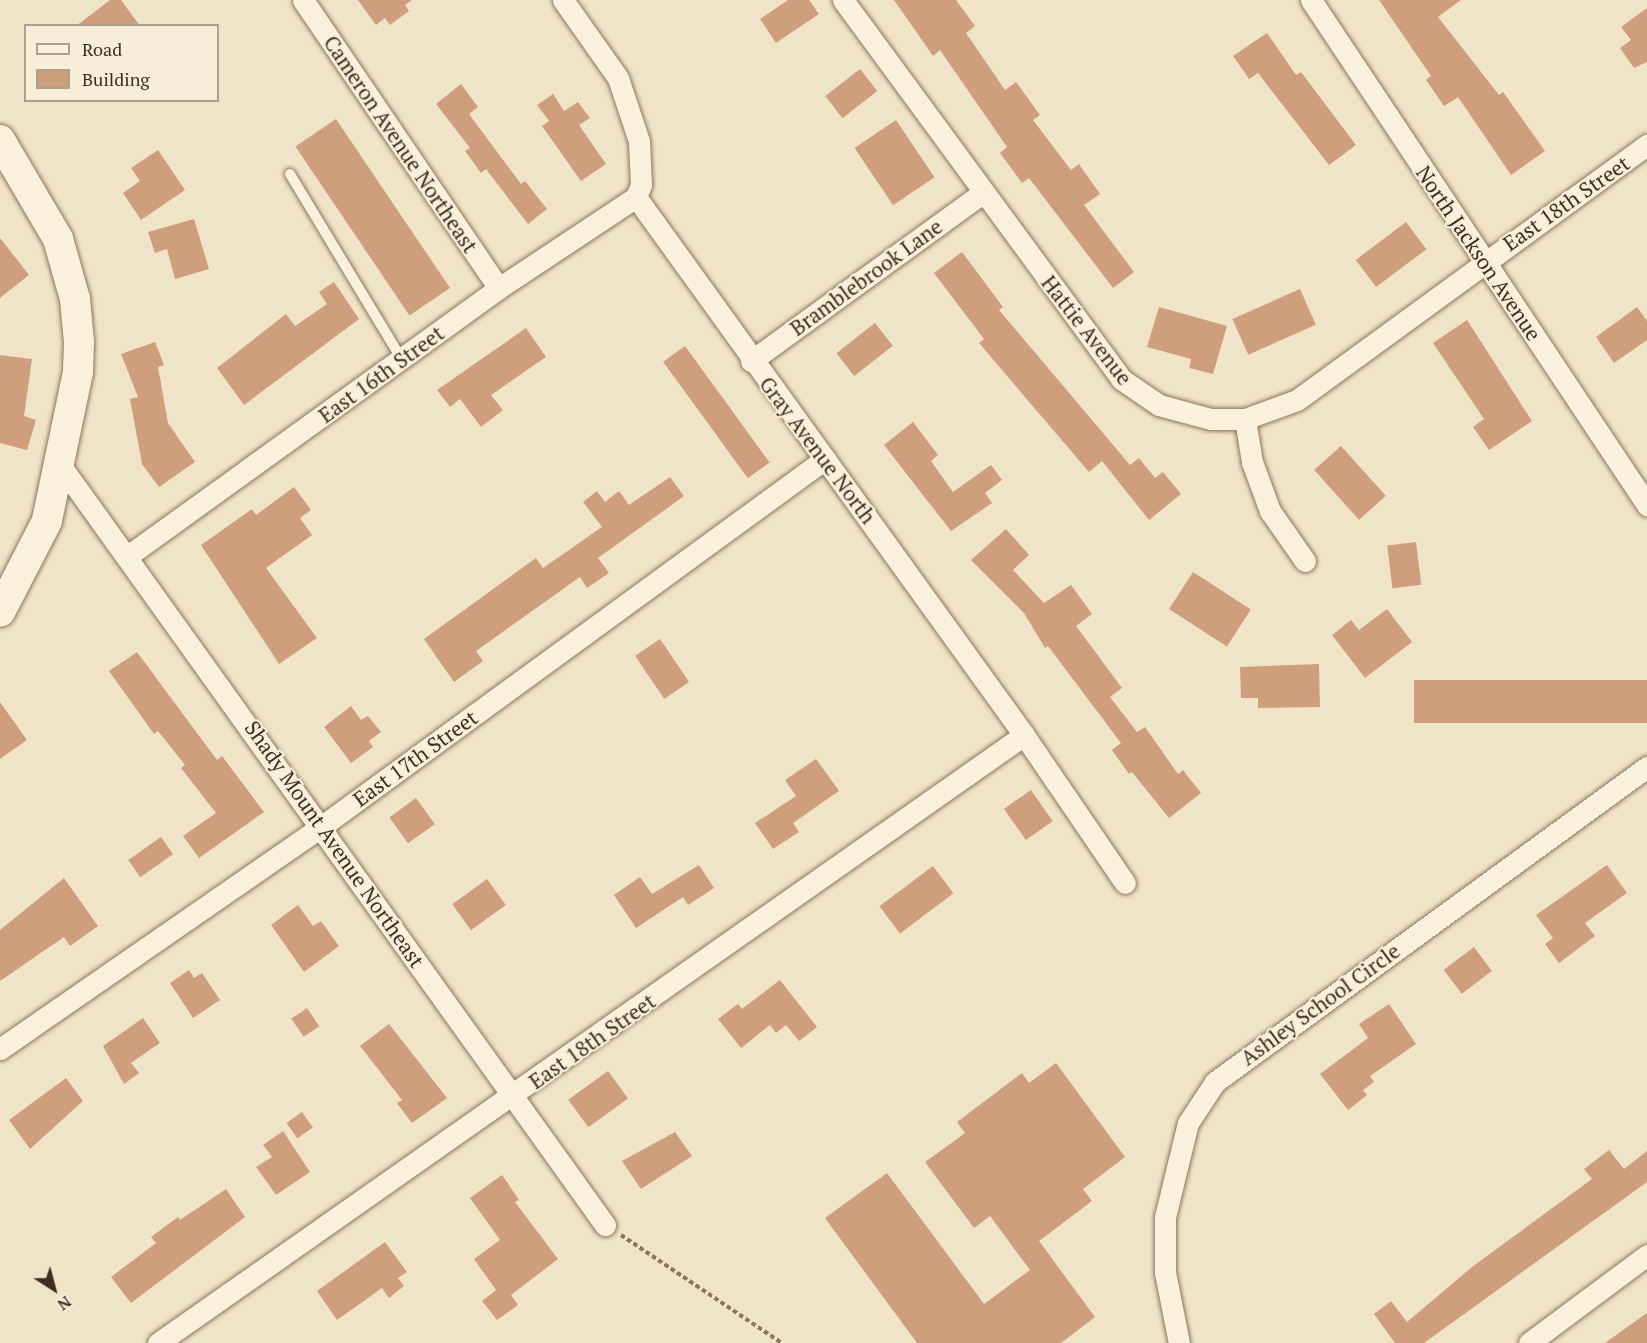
<!DOCTYPE html>
<html>
<head>
<meta charset="utf-8">
<style>
  body { margin:0 }
  #map { position:relative; width:1647px; height:1343px; overflow:hidden; background:#f0e4c8; font-family:"PT Serif",serif }
  div>[style] { position:absolute }
  [style*='--x'] { left:calc(var(--x)*1px); top:calc(var(--y)*1px); width:calc(var(--w)*1px); rotate:calc(var(--a)*1deg) }
  .building>* { inset:0; background:#cf9f7d; transform-origin:0 0 }
  .path>* { height:4px; margin-top:-2px; transform-origin:0; background:repeating-linear-gradient(90deg,#8d765c 0 4.5px,transparent 0 7.5px) }
  .roads { filter:drop-shadow(0 0 2px #8d765c) drop-shadow(0 0 2px #8d765c) }
  .lane>* { height:10px; margin:-5px; padding:0 5px; transform-origin:5px; border-radius:5px; background:#faf1dc }
  .street>* { height:21px; margin:-10.5px; padding:0 10.5px; transform-origin:10.5px; border-radius:10.5px; background:#faf1dc }
  .secondary>* { height:30px; margin:-15px; padding:0 15px; transform-origin:15px; border-radius:15px; background:#faf1dc }
  span { translate:-50% -50%; white-space:nowrap; text-align:center; line-height:1.15; -webkit-text-stroke:4.5px #f7eed8; paint-order:stroke }
  .street-label { font-size:21px; color:#3d2e20 }
  .legend { position:absolute; left:24px; top:24px; width:195px; height:78px; box-sizing:border-box; background:#f7eed8; border:2px solid #ada18e; margin:0; padding:8px 10px; list-style:none; font-size:18px; color:#3d2e20 }
  .legend li { display:flex; align-items:center; gap:12px; height:30px }
  .legend b { width:30px; border:2px solid #ada18e }
  .north { position:absolute; left:24px; top:1259px; width:60px; height:60px; -webkit-text-stroke:4px #f7eed8; paint-order:stroke; rotate:144deg; font-size:16px; font-weight:700; line-height:24px; text-align:center; color:#3d2e20 }
  .north::after { content:''; display:block; margin:auto; width:21px; height:27px; background:#3d2e20; clip-path:polygon(50% 0,100% 100%,50% 72%,0 100%) }
</style>
</head>
<body>
<div id="map">
  <div class="building">
    <div style="clip-path:polygon(110px 0,121px 0,140px 26px,76px 26px)"></div>
    <div style="clip-path:polygon(358px 0,412px 0,405px 5px,409px 11px,390px 25px,385px 18px,376px 25px)"></div>
    <div style="clip-path:polygon(788px 0,809px 0,819px 14px,776px 43px,760px 19px)"></div>
    <div style="clip-path:polygon(894px 0,956px 0,975px 26px,966px 33px,1005px 90px,1016px 82px,1040px 115px,1033px 120px,1071px 170px,1079px 164px,1100px 194px,1084px 205px,1134px 272px,1113px 288px,1029px 178px,1022px 183px,1000px 153px,1007px 147px,940px 50px,933px 56px)"></div>
    <div style="clip-path:polygon(1379px 0,1461px 0,1438px 17px,1499px 95px,1503px 92px,1545px 151px,1511px 175px,1458px 97px,1444px 106px,1426px 80px,1431px 76px)"></div>
    <div style="clip-path:polygon(1647px 8px,1647px 62px,1634px 68px,1620px 48px,1631px 40px,1621px 27px)"></div>
    <div style="clip-path:polygon(1267px 33px,1296px 75px,1301px 72px,1356px 145px,1329px 165px,1258px 73px,1249px 79px,1233px 56px)"></div>
    <div style="left:860px;top:69px;width:28px;height:44px;rotate:52deg"></div>
    <div style="clip-path:polygon(461px 84px,478px 107px,469px 114px,521px 184px,525px 181px,547px 209px,528px 224px,486px 169px,481px 173px,465px 151px,470px 148px,436px 104px)"></div>
    <div style="clip-path:polygon(553px 94px,564px 111px,578px 102px,590px 118px,579px 125px,606px 164px,581px 181px,542px 126px,549px 121px,537px 105px)"></div>
    <div style="left:336px;top:119px;width:204px;height:49px;rotate:56deg"></div>
    <div style="left:896px;top:120px;width:69px;height:50px;rotate:56deg"></div>
    <div style="clip-path:polygon(158px 150px,185px 190px,141px 220px,123px 193px,140px 181px,131px 168px)"></div>
    <div style="clip-path:polygon(194px 219px,209px 269px,175px 279px,167px 249px,155px 253px,148px 232px)"></div>
    <div style="left:1406px;top:222px;width:34px;height:63px;rotate:53deg"></div>
    <div style="clip-path:polygon(0 238px,29px 275px,0 298px)"></div>
    <div style="clip-path:polygon(962px 252px,1003px 307px,999px 310px,1130px 465px,1139px 458px,1155px 478px,1163px 472px,1181px 494px,1149px 520px,1102px 461px,1089px 472px,979px 343px,984px 339px,934px 273px)"></div>
    <div style="clip-path:polygon(334px 282px,359px 319px,244px 405px,217px 368px,286px 314px,295px 326px,327px 304px,319px 292px)"></div>
    <div style="left:1300px;top:289px;width:39px;height:74px;rotate:66deg"></div>
    <div style="clip-path:polygon(1159px 307px,1227px 326px,1213px 374px,1189px 368px,1191px 359px,1147px 347px)"></div>
    <div style="clip-path:polygon(1637px 307px,1647px 321px,1647px 340px,1614px 363px,1596px 337px)"></div>
    <div style="clip-path:polygon(1467px 320px,1532px 421px,1489px 450px,1473px 427px,1484px 419px,1433px 343px)"></div>
    <div style="left:875px;top:323px;width:29px;height:49px;rotate:52deg"></div>
    <div style="clip-path:polygon(526px 328px,546px 357px,491px 395px,503px 410px,481px 427px,460px 399px,450px 407px,437px 390px)"></div>
    <div style="clip-path:polygon(155px 342px,164px 365px,158px 367px,168px 423px,195px 462px,159px 487px,142px 464px,130px 399px,138px 397px,121px 354px)"></div>
    <div style="left:685px;top:346px;width:144px;height:27px;rotate:54deg"></div>
    <div style="clip-path:polygon(0 355px,32px 359px,24px 416px,36px 420px,27px 450px,0 443px)"></div>
    <div style="clip-path:polygon(913px 422px,938px 455px,931px 461px,953px 492px,991px 465px,1002px 480px,985px 493px,992px 503px,951px 531px,884px 445px)"></div>
    <div style="left:1341px;top:446px;width:67px;height:36px;rotate:48deg"></div>
    <div style="clip-path:polygon(670px 477px,684px 496px,598px 558px,609px 573px,587px 588px,580px 577px,476px 651px,483px 661px,454px 682px,424px 639px,536px 558px,543px 568px,602px 527px,583px 502px,597px 491px,605px 502px,619px 491px,629px 505px)"></div>
    <div style="clip-path:polygon(294px 487px,311px 510px,300px 518px,312px 535px,266px 568px,317px 638px,279px 664px,201px 545px,252px 509px,256px 515px)"></div>
    <div style="clip-path:polygon(1006px 529px,1029px 555px,1013px 570px,1044px 603px,1071px 585px,1092px 614px,1076px 626px,1122px 688px,1110px 697px,1137px 732px,1145px 727px,1178px 774px,1183px 770px,1201px 793px,1169px 818px,1132px 772px,1129px 774px,1112px 750px,1121px 743px,1048px 646px,1045px 648px,1024px 613px,971px 560px)"></div>
    <div style="left:1416px;top:542px;width:43px;height:29px;rotate:83deg"></div>
    <div style="left:1193px;top:572px;width:69px;height:44px;rotate:33deg"></div>
    <div style="clip-path:polygon(1387px 609px,1412px 642px,1365px 678px,1332px 635px,1351px 620px,1359px 630px)"></div>
    <div style="left:660px;top:639px;width:52px;height:30px;rotate:56deg"></div>
    <div style="clip-path:polygon(137px 652px,217px 760px,222px 756px,264px 812px,199px 858px,183px 836px,216px 813px,181px 768px,185px 765px,158px 731px,154px 734px,109px 671px)"></div>
    <div style="clip-path:polygon(1319px 664px,1320px 707px,1258px 708px,1258px 698px,1241px 698px,1240px 667px)"></div>
    <div style="left:1647px;top:680px;width:43px;height:233px;rotate:90deg"></div>
    <div style="clip-path:polygon(0 702px,27px 740px,0 759px)"></div>
    <div style="clip-path:polygon(351px 706px,361px 720px,368px 716px,381px 732px,369px 741px,373px 747px,351px 763px,324px 727px)"></div>
    <div style="clip-path:polygon(816px 759px,839px 791px,793px 823px,799px 832px,773px 849px,755px 823px,796px 796px,785px 780px)"></div>
    <div style="left:1031px;top:790px;width:38px;height:33px;rotate:55deg"></div>
    <div style="left:416px;top:798px;width:32px;height:33px;rotate:54deg"></div>
    <div style="left:161px;top:837px;width:21px;height:40px;rotate:55deg"></div>
    <div style="clip-path:polygon(699px 865px,714px 888px,688px 905px,683px 897px,636px 928px,614px 895px,640px 877px,652px 894px)"></div>
    <div style="clip-path:polygon(1607px 865px,1627px 893px,1585px 923px,1595px 936px,1559px 963px,1545px 944px,1553px 938px,1536px 915px)"></div>
    <div style="left:933px;top:866px;width:34px;height:67px;rotate:53deg"></div>
    <div style="clip-path:polygon(64px 878px,98px 926px,70px 946px,64px 937px,0 981px,0 930px)"></div>
    <div style="left:487px;top:879px;width:32px;height:43px;rotate:54deg"></div>
    <div style="clip-path:polygon(298px 905px,313px 926px,321px 921px,339px 946px,304px 972px,271px 925px)"></div>
    <div style="left:1474px;top:947px;width:30px;height:38px;rotate:53deg"></div>
    <div style="clip-path:polygon(189px 970px,194px 978px,202px 973px,220px 1000px,193px 1018px,170px 983px)"></div>
    <div style="clip-path:polygon(780px 980px,817px 1027px,799px 1041px,786px 1025px,776px 1033px,770px 1025px,741px 1048px,718px 1019px,738px 1004px,742px 1009px)"></div>
    <div style="clip-path:polygon(1389px 1004px,1416px 1044px,1370px 1076px,1374px 1082px,1363px 1090px,1367px 1095px,1348px 1110px,1320px 1074px,1368px 1038px,1359px 1024px)"></div>
    <div style="left:307px;top:1008px;width:22px;height:19px;rotate:56deg"></div>
    <div style="clip-path:polygon(143px 1018px,160px 1043px,131px 1063px,139px 1073px,124px 1084px,103px 1046px)"></div>
    <div style="clip-path:polygon(389px 1024px,447px 1098px,412px 1123px,397px 1103px,402px 1100px,360px 1046px)"></div>
    <div style="clip-path:polygon(1056px 1063px,1125px 1157px,1083px 1189px,1092px 1201px,1039px 1241px,1095px 1317px,1061px 1343px,917px 1343px,825px 1218px,887px 1173px,984px 1304px,1030px 1270px,990px 1216px,974px 1228px,925px 1162px,965px 1133px,957px 1122px,1022px 1073px,1029px 1083px)"></div>
    <div style="left:608px;top:1071px;width:34px;height:49px;rotate:54deg"></div>
    <div style="clip-path:polygon(66px 1078px,83px 1101px,30px 1149px,9px 1120px)"></div>
    <div style="left:302px;top:1112px;width:19px;height:19px;rotate:55deg"></div>
    <div style="clip-path:polygon(283px 1131px,310px 1172px,276px 1195px,256px 1167px,272px 1157px,263px 1145px)"></div>
    <div style="clip-path:polygon(675px 1132px,692px 1156px,641px 1189px,622px 1161px)"></div>
    <div style="clip-path:polygon(1609px 1150px,1624px 1169px,1647px 1151px,1647px 1182px,1424px 1343px,1395px 1343px,1374px 1314px,1391px 1301px,1407px 1322px,1472px 1267px,1592px 1179px,1584px 1169px)"></div>
    <div style="clip-path:polygon(502px 1175px,519px 1200px,515px 1202px,558px 1259px,511px 1295px,518px 1305px,497px 1320px,482px 1301px,496px 1290px,474px 1259px,500px 1240px,470px 1198px)"></div>
    <div style="clip-path:polygon(226px 1189px,245px 1217px,131px 1303px,111px 1277px,156px 1243px,151px 1237px,178px 1217px,180px 1220px)"></div>
    <div style="clip-path:polygon(385px 1242px,407px 1272px,398px 1278px,404px 1286px,389px 1298px,382px 1288px,337px 1320px,317px 1291px)"></div>
    <div style="clip-path:polygon(1647px 1313px,1647px 1343px,1605px 1343px)"></div>
  </div>
  <div class="path">
    <div style="--x:621;--y:1235;--w:194;--a:33.9"></div>
  </div>
  <div class="roads">
    <div class="lane">
      <div style="--x:290;--y:174;--w:215;--a:58.9"></div>
    </div>
    <div class="street">
      <div style="--x:303;--y:0;--w:348;--a:55.8"></div>
      <div style="--x:563;--y:0;--w:95;--a:54.8"></div>
      <div style="--x:618;--y:78;--w:66;--a:71.6"></div>
      <div style="--x:639;--y:141;--w:44;--a:87.4"></div>
      <div style="--x:641;--y:185;--w:13;--a:113"></div>
      <div style="--x:843;--y:0;--w:470;--a:53.7"></div>
      <div style="--x:1121;--y:379;--w:46;--a:34.4"></div>
      <div style="--x:1159;--y:405;--w:54;--a:15.1"></div>
      <div style="--x:1211;--y:419;--w:34;--a:0"></div>
      <div style="--x:1245;--y:419;--w:55;--a:-20.1"></div>
      <div style="--x:1297;--y:400;--w:433;--a:-36.1"></div>
      <div style="--x:1311;--y:0;--w:607;--a:56.36"></div>
      <div style="--x:636;--y:197;--w:663;--a:54.2"></div>
      <div style="--x:1024;--y:735;--w:179;--a:55.7"></div>
      <div style="--x:751;--y:361;--w:286;--a:-36"></div>
      <div style="--x:1245;--y:419;--w:44;--a:80.8"></div>
      <div style="--x:1252;--y:462;--w:52;--a:69.8"></div>
      <div style="--x:1270;--y:511;--w:61;--a:55"></div>
      <div style="--x:61;--y:466;--w:934;--a:54.37"></div>
      <div style="--x:129;--y:555;--w:456;--a:-35.8"></div>
      <div style="--x:499;--y:288;--w:164;--a:-33.6"></div>
      <div style="--x:0;--y:1049;--w:392;--a:-34.7"></div>
      <div style="--x:322;--y:826;--w:623;--a:-36.12"></div>
      <div style="--x:158;--y:1343;--w:1058;--a:-35.07"></div>
      <div style="--x:1179;--y:1343;--w:72;--a:-101.2"></div>
      <div style="--x:1165;--y:1272;--w:55;--a:-90"></div>
      <div style="--x:1165;--y:1217;--w:97;--a:-76.3"></div>
      <div style="--x:1188;--y:1123;--w:49;--a:-56.6"></div>
      <div style="--x:1215;--y:1082;--w:535;--a:-36.1"></div>
      <div style="--x:1529;--y:1343;--w:147;--a:-36.7"></div>
    </div>
    <div class="secondary">
      <div style="--x:0;--y:140;--w:115;--a:59.6"></div>
      <div style="--x:58;--y:239;--w:62;--a:74.2"></div>
      <div style="--x:75;--y:299;--w:43;--a:84.7"></div>
      <div style="--x:79;--y:342;--w:30;--a:92"></div>
      <div style="--x:78;--y:372;--w:152;--a:101.8"></div>
      <div style="--x:47;--y:521;--w:102;--a:117.3"></div>
    </div>
  </div>
  <div class="street-label">
    <span style="left:401px;top:144px;rotate:56deg">Cameron Avenue Northeast</span>
    <span style="left:1566px;top:203px;rotate:-35deg">East 18th Street</span>
    <span style="left:1479px;top:253px;rotate:56deg">North Jackson Avenue</span>
    <span style="left:866px;top:277px;rotate:-36deg">Bramblebrook Lane</span>
    <span style="left:1087px;top:330px;rotate:52deg">Hattie Avenue</span>
    <span style="left:381px;top:374px;rotate:-36deg">East 16th Street</span>
    <span style="left:818px;top:450px;rotate:53deg">Gray Avenue North</span>
    <span style="left:415px;top:758px;rotate:-36deg">East 17th Street</span>
    <span style="left:335px;top:844px;rotate:55deg">Shady Mount Avenue Northeast</span>
    <span style="left:1320px;top:1004px;rotate:-36deg">Ashley School Circle</span>
    <span style="left:592px;top:1041px;rotate:-35deg">East 18th Street</span>
  </div>
  <ul class="legend">
  <li><b style="height:8px;background:#faf1dc"></b>Road</li>
  <li><b style="height:16px;background:#cf9f7d"></b>Building</li>
  </ul>
  <div class="north">N</div>
</div>
</body>
</html>
